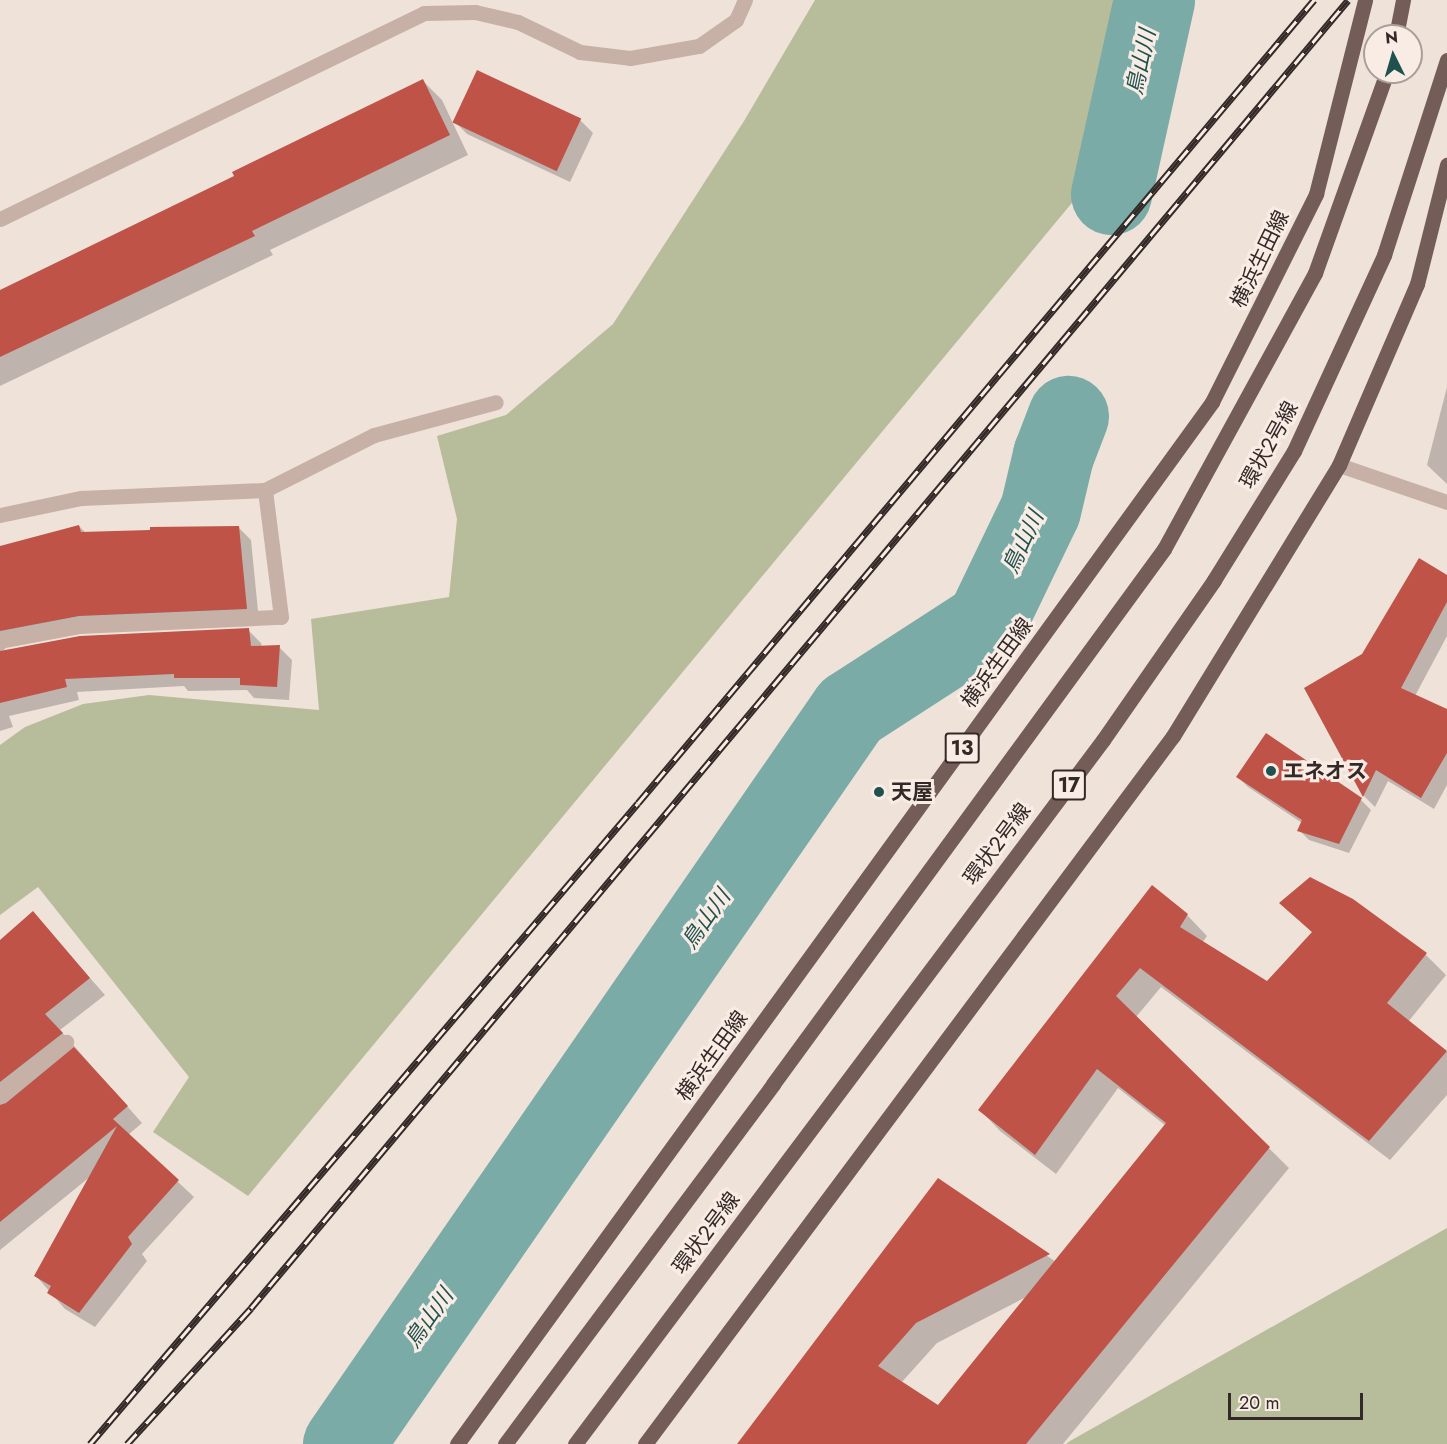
<!DOCTYPE html>
<html>
<head>
<meta charset="utf-8">
<style>
  body { margin:0 }
  #map { position:relative; width:1447px; height:1444px; overflow:hidden; background:#efe2d9; font-family:Jost,"Noto Sans JP",sans-serif }
  div>[style] { position:absolute }
  [style*='--x'] { left:calc(var(--x)*1px); top:calc(var(--y)*1px); width:calc(var(--w)*1px); rotate:calc(var(--a)*1deg) }
  .green>* { inset:0; background:#b7bd9a }
  .shadow>* { inset:0; background:#0003 }
  .river>* { height:81px; margin:-40.5px; padding:0 40.5px; transform-origin:40.5px; border-radius:40.5px; background:#7aaba6 }
  .building>* { inset:0; background:#bf5348; transform-origin:0 0 }
  .lane>* { height:15px; margin:-7.5px; padding:0 7.5px; transform-origin:7.5px; border-radius:7.5px; background:#c7b0a6 }
  .street>* { height:15px; margin:-7.5px; padding:0 7.5px; transform-origin:7.5px; border-radius:7.5px; background:#c7b0a6 }
  .primary>* { height:15px; margin:-7.5px; padding:0 7.5px; transform-origin:7.5px; border-radius:7.5px; background:#745d58 }
  .rail>* { height:7px; margin-top:-3.5px; transform-origin:0; background:repeating-linear-gradient(90deg,#f8ece5 0 14px,#332926 0 28px); box-sizing:border-box; border-block:2px solid #332926 }
  .dots>* { width:16px; height:16px; translate:-50% -50%; box-sizing:border-box; border:3px solid #f8ece5; border-radius:50% }
  span { translate:-50% -50%; white-space:nowrap; text-align:center; line-height:1.15; -webkit-text-stroke:6px #f8ece5; paint-order:stroke }
  .shield-label span { padding:2px 4px; background:#f8ece5; border:2px solid; border-radius:4px; -webkit-text-stroke-width:0 }
  .shield-label { font-size:20px; color:#332926; font-weight:700 }
  .street-label { font-size:21px; color:#332926 }
  .poi-label { font-size:21px; color:#332926; font-weight:700 }
  .left { translate:0 -50%; text-align:left }
  .water-label { font-size:22px; color:#1f524e; font-style:italic }
  .north { position:absolute; left:1363px; top:24px; width:60px; height:60px; box-sizing:border-box; background:#f8ece5; border:2px solid #a99e99; border-radius:50%; rotate:355deg; font-size:16px; font-weight:700; line-height:24px; text-align:center; color:#332926 }
  .north::after { content:''; display:block; margin:auto; width:21px; height:27px; background:#1f524e; clip-path:polygon(50% 0,100% 100%,50% 72%,0 100%) }
  .scale { position:absolute; left:1228px; top:1393px; width:135px; height:27px; box-sizing:border-box; border:3px solid #332926; border-top:0; padding-left:8px; font-size:18px; line-height:21px; white-space:nowrap; color:#332926; -webkit-text-stroke:4px #f8ece5; paint-order:stroke }
</style>
</head>
<body>
<div id="map">
  <div class="green">
    <div style="clip-path:polygon(815px 0,1142px 0,1110px 157px,248px 1196px,153px 1132px,189px 1077px,38px 887px,0 915px,0 745px,25px 727px,83px 704px,149px 695px,319px 710px,311px 619px,449px 597px,457px 519px,437px 436px,506px 415px,613px 324px,744px 121px)"></div>
    <div style="clip-path:polygon(1447px 1228px,1447px 1444px,1066px 1444px,1070px 1441px)"></div>
  </div>
  <div class="shadow">
    <div style="clip-path:polygon(423px 81px,442px 100px,468px 155px,270px 250px,273px 255px,0 386px,0 291px,236px 177px)"></div>
    <div style="clip-path:polygon(580px 120px,593px 133px,570px 182px,467px 134px,454px 121px)"></div>
    <div style="clip-path:polygon(1447px 387px,1447px 484px,1427px 465px)"></div>
    <div style="clip-path:polygon(79px 526px,86px 533px,238px 527px,251px 540px,259px 621px,91px 629px,11px 644px,1px 652px,248px 630px,261px 643px,262px 647px,279px 647px,292px 660px,289px 700px,254px 698px,247px 690px,188px 691px,184px 686px,77px 692px,79px 700px,9px 716px,13px 727px,0 731px,0 548px)"></div>
    <div style="clip-path:polygon(1447px 577px,1447px 636px,1415px 696px,1447px 716px,1447px 785px,1434px 809px,1388px 781px,1375px 807px,1364px 796px,1306px 688px,1363px 656px)"></div>
    <div style="clip-path:polygon(1238px 777px,1361px 800px,1371px 810px,1349px 853px,1309px 840px,1299px 830px,1302px 823px,1248px 787px)"></div>
    <div style="clip-path:polygon(evenodd,1352px 901px,1426px 955px,1446px 975px,1408px 1022px,1447px 1052px,1447px 1095px,1390px 1160px,1161px 987px,1136px 1017px,1289px 1168px,1063px 1444px,739px 1444px,938px 1180px,1056px 1262px,1166px 1126px,1118px 1088px,1056px 1174px,1000px 1131px,980px 1110px,1187px 915px,1207px 936px,1202px 943px,1267px 983px,1313px 933px,1302px 923px,1352px 901px,1028px 1296px,938px 1407px,901px 1383px,937px 1343px,1028px 1296px)"></div>
    <div style="clip-path:polygon(33px 913px,105px 995px,60px 1030px,142px 1123px,128px 1135px,194px 1197px,142px 1254px,147px 1261px,95px 1327px,65px 1309px,36px 1276px,91px 1176px,0 1250px,0 942px)"></div>
  </div>
  <div class="river">
    <div style="--x:1111;--y:194;--w:199;--a:-77.5"></div>
    <div style="--x:343;--y:1444;--w:892;--a:-55.37"></div>
    <div style="--x:850;--y:710;--w:162;--a:-32.9"></div>
    <div style="--x:986;--y:622;--w:124;--a:-64.3"></div>
    <div style="--x:1040;--y:510;--w:57;--a:-76.7"></div>
    <div style="--x:1053;--y:455;--w:42;--a:-69"></div>
  </div>
  <div class="building">
    <div style="left:477px;top:70px;width:115px;height:58px;rotate:25deg"></div>
    <div style="clip-path:polygon(423px 79px,450px 135px,252px 231px,255px 236px,0 357px,0 290px,234px 176px,232px 172px)"></div>
    <div style="clip-path:polygon(79px 525px,81px 532px,150px 530px,150px 527px,239px 526px,247px 609px,79px 616px,0 631px,0 546px)"></div>
    <div style="clip-path:polygon(1419px 558px,1447px 575px,1447px 602px,1401px 688px,1447px 709px,1447px 753px,1421px 798px,1376px 770px,1363px 797px,1304px 688px,1362px 654px)"></div>
    <div style="clip-path:polygon(249px 628px,251px 646px,280px 645px,277px 687px,240px 685px,240px 678px,174px 678px,174px 674px,65px 679px,67px 687px,0 703px,0 651px,80px 636px)"></div>
    <div style="clip-path:polygon(1266px 733px,1362px 798px,1339px 844px,1297px 831px,1302px 820px,1236px 777px)"></div>
    <div style="clip-path:polygon(1310px 877px,1353px 899px,1427px 953px,1387px 1003px,1447px 1051px,1369px 1141px,1140px 968px,1116px 996px,1270px 1147px,1026px 1444px,737px 1444px,938px 1178px,1050px 1254px,916px 1323px,878px 1366px,938px 1405px,1166px 1123px,1097px 1069px,1035px 1155px,978px 1110px,1152px 885px,1188px 914px,1180px 927px,1267px 981px,1312px 932px,1279px 903px)"></div>
    <div style="clip-path:polygon(33px 911px,90px 978px,45px 1014px,63px 1033px,0 1082px,0 940px)"></div>
    <div style="clip-path:polygon(74px 1047px,128px 1106px,113px 1119px,179px 1180px,128px 1237px,132px 1244px,79px 1313px,47px 1293px,51px 1286px,34px 1276px,117px 1126px,0 1222px,0 1105px,6px 1103px)"></div>
  </div>
  <div class="lane">
    <div style="--x:0;--y:219;--w:471;--a:-25.9"></div>
    <div style="--x:424;--y:13;--w:51;--a:-1.1"></div>
    <div style="--x:475;--y:12;--w:44;--a:13.1"></div>
    <div style="--x:518;--y:22;--w:69;--a:25.8"></div>
    <div style="--x:580;--y:52;--w:50;--a:6.8"></div>
    <div style="--x:630;--y:58;--w:70;--a:-9.9"></div>
    <div style="--x:699;--y:46;--w:45;--a:-35.1"></div>
    <div style="--x:736;--y:20;--w:22;--a:-66"></div>
  </div>
  <div class="street">
    <div style="--x:1339;--y:465;--w:114;--a:18.9"></div>
    <div style="--x:0;--y:515;--w:83;--a:-11.9"></div>
    <div style="--x:81;--y:498;--w:184;--a:-2.5"></div>
    <div style="--x:265;--y:490;--w:122;--a:-26.8"></div>
    <div style="--x:374;--y:435;--w:126;--a:-15.1"></div>
    <div style="--x:0;--y:641;--w:80;--a:-10.8"></div>
    <div style="--x:79;--y:626;--w:202;--a:-2.6"></div>
    <div style="--x:281;--y:617;--w:128;--a:-97.2"></div>
    <div style="--x:0;--y:1095;--w:85;--a:-38.8"></div>
  </div>
  <div class="primary">
    <div style="--x:1396;--y:36;--w:37;--a:-79"></div>
    <div style="--x:457;--y:1444;--w:1287;--a:-54.07"></div>
    <div style="--x:1212;--y:402;--w:233;--a:-63.4"></div>
    <div style="--x:1316;--y:194;--w:200;--a:-75.8"></div>
    <div style="--x:505;--y:1444;--w:449;--a:-53.3"></div>
    <div style="--x:773;--y:1084;--w:663;--a:-53.84"></div>
    <div style="--x:1164;--y:549;--w:315;--a:-61.3"></div>
    <div style="--x:1315;--y:273;--w:214;--a:-70.3"></div>
    <div style="--x:575;--y:1444;--w:880;--a:-53.13"></div>
    <div style="--x:1103;--y:740;--w:195;--a:-55.2"></div>
    <div style="--x:1214;--y:580;--w:152;--a:-58.2"></div>
    <div style="--x:1294;--y:451;--w:216;--a:-65.3"></div>
    <div style="--x:1384;--y:255;--w:205;--a:-72.1"></div>
    <div style="--x:645;--y:1444;--w:883;--a:-53.29"></div>
    <div style="--x:1173;--y:736;--w:318;--a:-58.5"></div>
    <div style="--x:1339;--y:465;--w:197;--a:-66.7"></div>
    <div style="--x:1417;--y:284;--w:123;--a:-75.9"></div>
  </div>
  <div class="rail">
    <div style="--x:90;--y:1444;--w:843;--a:-49.47"></div>
    <div style="--x:638;--y:803;--w:1050;--a:-49.91"></div>
    <div style="--x:127;--y:1444;--w:184;--a:-47.6"></div>
    <div style="--x:251;--y:1308;--w:1707;--a:-50.01"></div>
  </div>
  <div class="dots">
    <div style="left:1271px;top:771px;background:#1f524e"></div>
    <div style="left:879px;top:792px;background:#1f524e"></div>
  </div>
  <div class="shield-label">
    <span style="left:962px;top:748px">13</span>
    <span style="left:1069px;top:785px">17</span>
  </div>
  <div class="street-label">
    <span style="left:1260px;top:259px;rotate:-64deg">横浜生田線</span>
    <span style="left:1269px;top:445px;rotate:-61deg">環状2号線</span>
    <span style="left:997px;top:663px;rotate:-54deg">横浜生田線</span>
    <span style="left:997px;top:844px;rotate:-53deg">環状2号線</span>
    <span style="left:712px;top:1056px;rotate:-54deg">横浜生田線</span>
    <span style="left:706px;top:1233px;rotate:-53deg">環状2号線</span>
  </div>
  <div class="poi-label">
    <span class="left" style="left:1283px;top:771px">エネオス</span>
    <span class="left" style="left:891px;top:792px">天屋</span>
  </div>
  <div class="water-label">
    <span style="left:1141px;top:62px;rotate:-78deg">鳥山川</span>
    <span style="left:1023px;top:542px;rotate:-65deg">鳥山川</span>
    <span style="left:706px;top:919px;rotate:-55deg">鳥山川</span>
    <span style="left:429px;top:1318px;rotate:-55deg">鳥山川</span>
  </div>
  <div class="north">N</div>
  <div class="scale">20 m</div>
</div>
</body>
</html>
